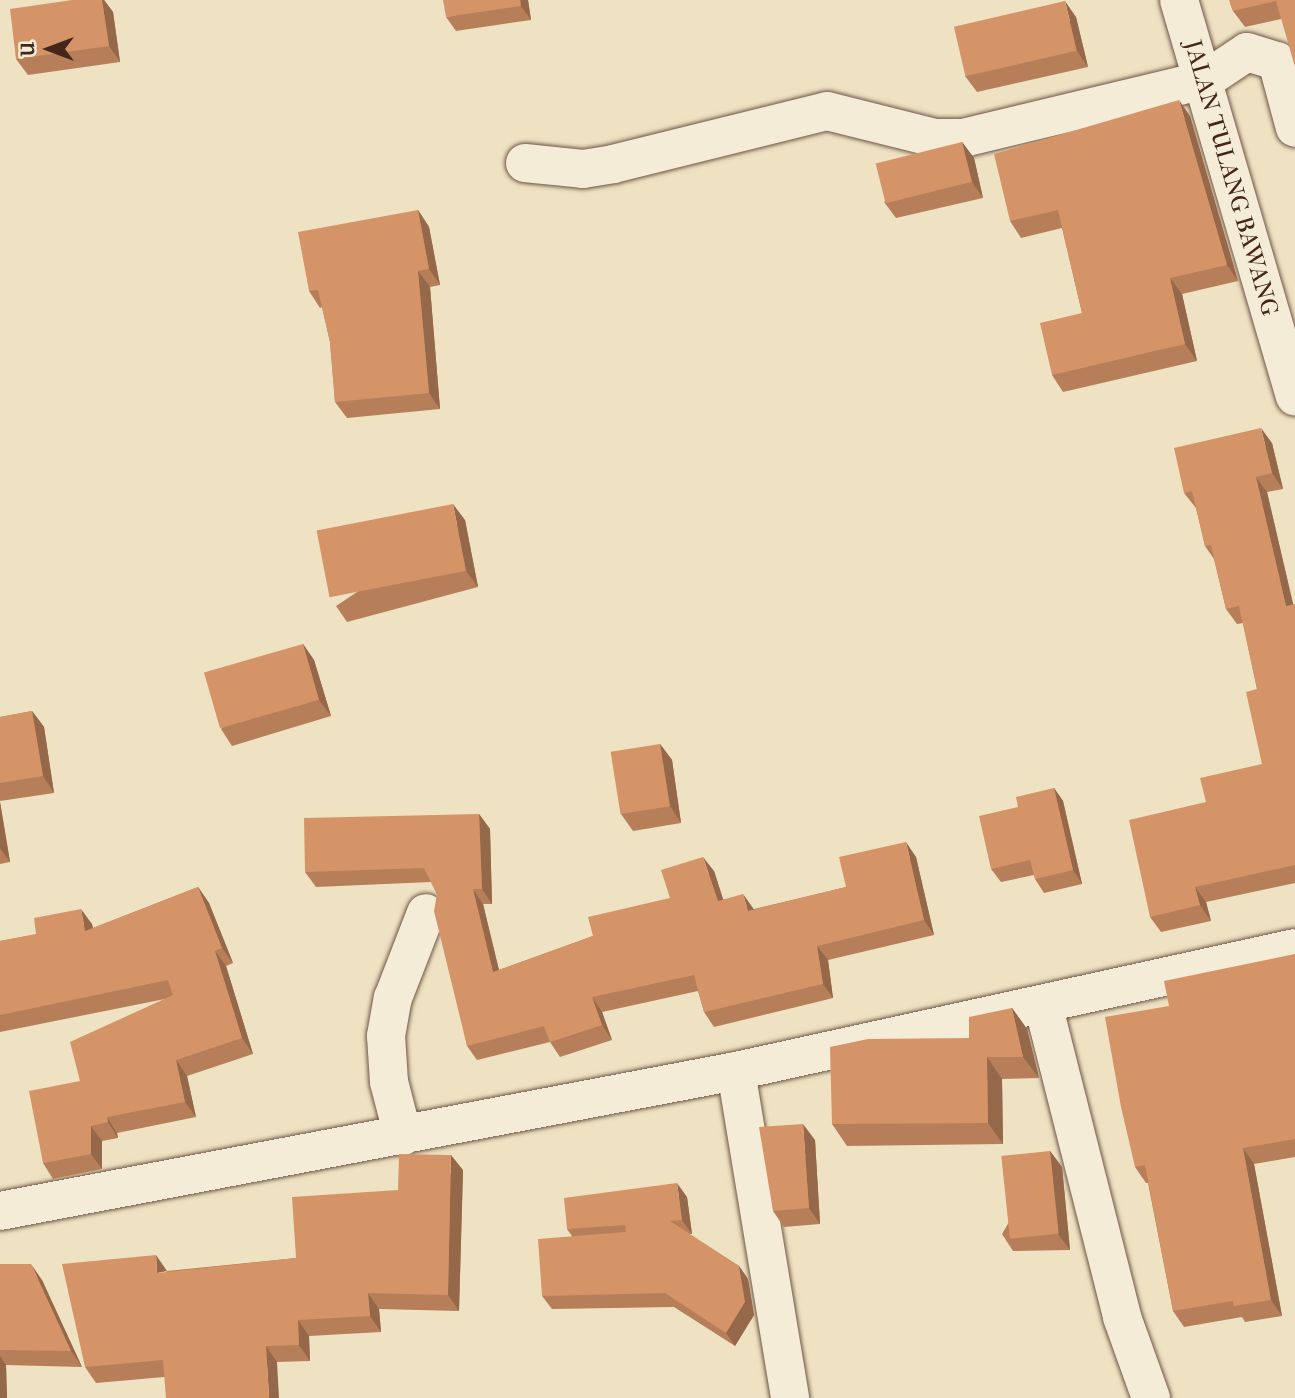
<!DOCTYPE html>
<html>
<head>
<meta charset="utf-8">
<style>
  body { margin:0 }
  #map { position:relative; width:1295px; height:1398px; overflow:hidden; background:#efe2c3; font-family:"IM FELL French Canon",serif }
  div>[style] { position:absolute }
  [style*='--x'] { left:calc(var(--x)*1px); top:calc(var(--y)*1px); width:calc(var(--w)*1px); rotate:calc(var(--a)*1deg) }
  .roads { filter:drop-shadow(0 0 2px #6f5644) drop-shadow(0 0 2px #6f5644) }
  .minor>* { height:38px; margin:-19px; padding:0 19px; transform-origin:19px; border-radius:19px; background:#f5ecd8 }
  .wall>* { inset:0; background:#b77f59 }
  .shaded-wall>* { inset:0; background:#956849 }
  .building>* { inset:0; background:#d59468; transform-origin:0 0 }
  span { translate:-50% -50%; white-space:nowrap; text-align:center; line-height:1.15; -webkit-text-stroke:5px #f5ecd8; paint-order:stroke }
  .street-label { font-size:24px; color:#44271a }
  .north { position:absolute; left:14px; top:14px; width:70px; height:70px; -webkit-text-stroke:5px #f5ecd8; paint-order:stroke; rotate:270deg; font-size:19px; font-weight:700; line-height:28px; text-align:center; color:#44271a }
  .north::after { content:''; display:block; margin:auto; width:24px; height:32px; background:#44271a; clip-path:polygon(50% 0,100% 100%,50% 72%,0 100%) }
</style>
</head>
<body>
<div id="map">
  <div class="roads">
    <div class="minor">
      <div style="--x:1179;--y:0;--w:413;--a:73.7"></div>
      <div style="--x:525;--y:163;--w:58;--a:5.9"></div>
      <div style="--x:583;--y:169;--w:30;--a:-9"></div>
      <div style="--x:613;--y:164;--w:220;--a:-13.9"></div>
      <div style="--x:827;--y:111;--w:111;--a:14"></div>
      <div style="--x:935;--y:138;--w:28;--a:0"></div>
      <div style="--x:963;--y:138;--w:249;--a:-13.5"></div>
      <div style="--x:1205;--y:80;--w:50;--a:-33.7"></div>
      <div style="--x:1247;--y:52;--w:31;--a:17"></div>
      <div style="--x:1277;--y:61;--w:69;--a:75"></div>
      <div style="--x:1044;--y:1008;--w:319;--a:75.8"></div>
      <div style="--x:1122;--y:1317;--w:86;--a:70.3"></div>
      <div style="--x:736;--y:1071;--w:331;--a:80.6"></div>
      <div style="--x:403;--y:1136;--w:56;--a:-104.5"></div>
      <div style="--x:389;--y:1082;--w:46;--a:-93.7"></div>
      <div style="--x:386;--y:1036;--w:39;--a:-80"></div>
      <div style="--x:393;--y:998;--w:91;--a:-68.8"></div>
      <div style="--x:0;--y:1211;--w:749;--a:-10.77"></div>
      <div style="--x:736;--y:1071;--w:572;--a:-12.41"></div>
    </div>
  </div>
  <div class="wall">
    <div style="clip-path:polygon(72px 0,104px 0,113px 12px,120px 62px,28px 75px,16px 59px)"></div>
    <div style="clip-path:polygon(528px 0,531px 20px,456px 31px,446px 17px)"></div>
    <div style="clip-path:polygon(1295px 0,1281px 19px,1245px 27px,1233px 11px,1230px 3px)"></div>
    <div style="clip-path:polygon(1076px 17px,1088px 67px,977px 92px,965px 76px)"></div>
    <div style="clip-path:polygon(1190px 116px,1238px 281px,1182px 294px,1197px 361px,1063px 392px,1052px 375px,1082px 313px,1062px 228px,1021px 238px,1010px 221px)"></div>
    <div style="clip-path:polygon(962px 142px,974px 158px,983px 198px,896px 218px,884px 202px)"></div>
    <div style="clip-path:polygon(418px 210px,429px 227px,440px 285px,430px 287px,440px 409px,347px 418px,335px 402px,330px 342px,322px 307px,320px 308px,309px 291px)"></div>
    <div style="clip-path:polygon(1272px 443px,1283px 489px,1267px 492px,1293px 605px,1295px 604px,1295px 883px,1206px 902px,1211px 921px,1161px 932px,1150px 917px,1206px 802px,1262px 764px,1257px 689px,1243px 623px,1237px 624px,1226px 609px,1214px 559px,1205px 546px,1196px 508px,1184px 493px)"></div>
    <div style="clip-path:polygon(465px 520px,478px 587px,347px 622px,336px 606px)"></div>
    <div style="clip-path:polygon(303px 644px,314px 660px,331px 716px,232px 746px,221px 729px)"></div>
    <div style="clip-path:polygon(32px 711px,44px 727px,54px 793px,0 801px,0 717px)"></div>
    <div style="clip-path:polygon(660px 744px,672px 760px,681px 823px,633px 831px,621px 814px)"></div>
    <div style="clip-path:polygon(1054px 788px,1063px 801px,1082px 884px,1044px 893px,1035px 879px,1034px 875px,1001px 882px,991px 869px,1018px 807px)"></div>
    <div style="clip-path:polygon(0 802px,10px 862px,0 864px)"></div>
    <div style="clip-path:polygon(479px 814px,490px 829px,492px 904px,483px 904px,499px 970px,593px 936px,670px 898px,714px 871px,723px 899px,754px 909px,846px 887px,916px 857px,934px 935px,828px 960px,833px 998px,714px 1027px,704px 1012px,698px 991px,602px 1012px,612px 1040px,560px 1057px,550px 1042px,477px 1060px,467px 1046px,437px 894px,431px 882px,316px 887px,305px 872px)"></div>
    <div style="clip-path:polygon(198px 887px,209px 903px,233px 963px,226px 966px,253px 1054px,187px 1076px,196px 1117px,117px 1133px,118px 1138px,102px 1141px,102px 1169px,53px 1179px,43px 1163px,80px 1081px,165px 999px,0 1032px,0 941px,92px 924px,93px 928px)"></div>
    <div style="clip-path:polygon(1295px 954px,1295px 1157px,1254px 1164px,1282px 1316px,1245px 1322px,1242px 1317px,1184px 1327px,1173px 1311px,1148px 1183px,1146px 1183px,1135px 1167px,1169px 1006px)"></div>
    <div style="clip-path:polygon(1012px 1008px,1027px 1029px,1039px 1078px,1002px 1079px,1003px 1144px,847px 1146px,832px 1124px,969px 1038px)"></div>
    <div style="clip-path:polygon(815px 1140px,820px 1224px,784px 1227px,773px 1211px)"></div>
    <div style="clip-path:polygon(1050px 1151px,1062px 1167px,1070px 1250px,1013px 1251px,1002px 1234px)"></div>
    <div style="clip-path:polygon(463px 1170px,459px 1311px,379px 1309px,381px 1332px,309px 1336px,310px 1361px,277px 1362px,164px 1377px,96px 1383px,85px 1367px,167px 1271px,296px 1258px,398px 1190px)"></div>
    <div style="clip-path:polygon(687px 1197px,692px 1234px,689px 1234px,739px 1266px,748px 1279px,754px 1315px,735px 1346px,674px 1307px,552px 1309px,542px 1296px,572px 1236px,567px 1229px)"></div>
    <div style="clip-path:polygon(0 1264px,42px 1280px,82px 1367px,6px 1365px,7px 1398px,0 1398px)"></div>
  </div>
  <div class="shaded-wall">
    <div style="clip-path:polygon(102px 0,104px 0,113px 12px,120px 62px,109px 46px)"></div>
    <div style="clip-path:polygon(520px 0,528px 0,531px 20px,521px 6px)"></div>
    <div style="clip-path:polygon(1065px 1px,1076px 17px,1088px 67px,1077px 51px)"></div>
    <div style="clip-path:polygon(1179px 100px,1190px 116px,1238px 281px,1227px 265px)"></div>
    <div style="clip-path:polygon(962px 142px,974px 158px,983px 198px,972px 182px)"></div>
    <div style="clip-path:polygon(418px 210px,429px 227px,440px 285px,429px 269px)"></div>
    <div style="clip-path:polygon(418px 271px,430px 287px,440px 409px,429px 393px)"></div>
    <div style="clip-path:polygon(1170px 278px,1182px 294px,1197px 361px,1185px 344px)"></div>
    <div style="clip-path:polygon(1261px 428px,1272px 443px,1283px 489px,1272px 473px)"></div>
    <div style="clip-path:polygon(1256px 477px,1267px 492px,1295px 612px,1286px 606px)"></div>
    <div style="clip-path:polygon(453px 504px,465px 520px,478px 587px,466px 571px)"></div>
    <div style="clip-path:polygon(303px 644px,314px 660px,331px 716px,319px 700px)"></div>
    <div style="clip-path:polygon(32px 711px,44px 727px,54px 793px,43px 776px)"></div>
    <div style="clip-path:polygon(660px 744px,672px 760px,681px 823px,670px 806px)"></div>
    <div style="clip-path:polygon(1054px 788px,1063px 801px,1082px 884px,1073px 870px)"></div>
    <div style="clip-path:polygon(0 802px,10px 862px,0 848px)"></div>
    <div style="clip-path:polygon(479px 814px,490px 829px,492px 904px,482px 889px)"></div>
    <div style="clip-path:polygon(906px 842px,916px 857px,934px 935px,924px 920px)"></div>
    <div style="clip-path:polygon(703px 857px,714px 871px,728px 915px,718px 901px)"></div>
    <div style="clip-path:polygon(198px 887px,209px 903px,233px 963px,222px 948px)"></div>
    <div style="clip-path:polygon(1195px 887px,1206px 902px,1211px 921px,1200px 905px)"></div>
    <div style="clip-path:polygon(473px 889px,483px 904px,503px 987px,493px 972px)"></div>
    <div style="clip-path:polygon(743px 894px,753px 908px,758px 925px,748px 911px)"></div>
    <div style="clip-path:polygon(81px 909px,92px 924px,96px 947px,85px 931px)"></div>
    <div style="clip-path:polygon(817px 946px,828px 960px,833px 998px,823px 984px)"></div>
    <div style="clip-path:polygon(215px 951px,226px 966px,253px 1054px,242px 1038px)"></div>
    <div style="clip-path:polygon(592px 997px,602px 1012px,612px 1040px,602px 1025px)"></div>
    <div style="clip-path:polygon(1012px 1008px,1027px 1029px,1039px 1078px,1023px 1057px)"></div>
    <div style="clip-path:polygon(987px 1057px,1002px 1079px,1003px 1144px,988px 1123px)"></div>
    <div style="clip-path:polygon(176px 1060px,187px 1076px,196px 1117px,185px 1102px)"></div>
    <div style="clip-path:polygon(107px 1117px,117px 1133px,118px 1138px,108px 1122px)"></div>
    <div style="clip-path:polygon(803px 1124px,815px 1140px,820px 1224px,809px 1208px)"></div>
    <div style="clip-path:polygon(91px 1126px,102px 1141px,102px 1169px,91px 1154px)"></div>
    <div style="clip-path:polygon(1243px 1148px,1254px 1164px,1282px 1316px,1271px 1300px)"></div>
    <div style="clip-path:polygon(1050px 1151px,1062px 1167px,1070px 1250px,1058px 1234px)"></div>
    <div style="clip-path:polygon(451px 1155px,463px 1170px,459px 1311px,448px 1295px)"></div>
    <div style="clip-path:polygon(677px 1183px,687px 1197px,692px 1234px,682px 1220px)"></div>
    <div style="clip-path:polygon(156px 1255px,167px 1271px,157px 1273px)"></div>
    <div style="clip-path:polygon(31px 1264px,42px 1280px,82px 1367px,71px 1351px)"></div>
    <div style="clip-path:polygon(739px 1266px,748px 1279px,754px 1315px,735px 1346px,726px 1333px)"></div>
    <div style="clip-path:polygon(368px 1293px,379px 1309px,381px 1332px,370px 1316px)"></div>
    <div style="clip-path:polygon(298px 1320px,309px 1336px,310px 1361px,299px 1345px)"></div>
    <div style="clip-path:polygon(266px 1346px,277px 1362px,279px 1398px,269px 1398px)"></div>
    <div style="clip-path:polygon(0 1356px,6px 1365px,7px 1398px,0 1398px)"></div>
  </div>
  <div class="building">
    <div style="clip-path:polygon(72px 0,102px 0,109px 46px,16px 59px,10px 9px)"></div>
    <div style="clip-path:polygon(443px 0,520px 0,521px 6px,446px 17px)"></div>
    <div style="clip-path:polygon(1229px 0,1295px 0,1295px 67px,1276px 1px,1233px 11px)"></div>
    <div style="left:1065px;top:1px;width:51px;height:114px;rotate:77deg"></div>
    <div style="clip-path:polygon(1179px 100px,1227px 265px,1170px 278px,1185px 344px,1052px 375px,1040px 323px,1082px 313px,1058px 210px,1010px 221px,994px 154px)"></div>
    <div style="left:962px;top:142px;width:41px;height:89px;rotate:76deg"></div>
    <div style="clip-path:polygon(418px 210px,429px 269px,418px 271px,429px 393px,335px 402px,330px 342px,318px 290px,309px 291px,298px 232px)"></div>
    <div style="clip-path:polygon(1261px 428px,1272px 473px,1256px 477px,1286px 606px,1295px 604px,1295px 865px,1195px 887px,1200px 905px,1150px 917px,1129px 820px,1206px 802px,1200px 778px,1262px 764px,1246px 692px,1257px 689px,1239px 606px,1226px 609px,1211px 545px,1205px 546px,1192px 491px,1184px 493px,1174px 448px)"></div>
    <div style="left:453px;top:504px;width:68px;height:139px;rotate:79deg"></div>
    <div style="left:303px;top:644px;width:58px;height:103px;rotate:74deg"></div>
    <div style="clip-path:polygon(32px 711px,43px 776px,0 783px,0 717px)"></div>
    <div style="left:660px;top:744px;width:63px;height:50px;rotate:81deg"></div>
    <div style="clip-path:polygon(1054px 788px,1073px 870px,1035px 879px,1030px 860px,991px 869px,979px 816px,1018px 807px,1016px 797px)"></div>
    <div style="clip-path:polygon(479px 814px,482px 889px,473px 889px,493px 972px,593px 936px,588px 917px,670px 898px,661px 870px,703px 857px,718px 901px,743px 894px,748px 911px,846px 887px,839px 857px,906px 842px,924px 920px,817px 946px,823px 984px,704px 1012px,694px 975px,592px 997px,602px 1025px,550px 1042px,544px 1026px,467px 1046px,434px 911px,437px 894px,424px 868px,305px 872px,304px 818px)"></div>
    <div style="clip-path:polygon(198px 887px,222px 948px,215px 951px,242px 1038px,176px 1060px,185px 1102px,107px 1117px,108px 1122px,91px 1126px,91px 1154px,43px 1163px,29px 1091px,80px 1081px,70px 1042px,173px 995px,168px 980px,0 1015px,0 941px,36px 934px,34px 918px,81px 909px,85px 931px)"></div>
    <div style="clip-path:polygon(1295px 954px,1295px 1139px,1243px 1148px,1271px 1300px,1234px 1306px,1233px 1301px,1173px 1311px,1145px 1165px,1135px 1167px,1121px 1107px,1105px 1017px,1169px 1006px,1164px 981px)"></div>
    <div style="clip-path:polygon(1012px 1008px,1023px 1057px,987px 1057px,988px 1123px,832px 1124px,830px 1047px,868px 1039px,969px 1038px,969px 1017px)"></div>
    <div style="clip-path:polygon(803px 1124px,809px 1208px,773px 1211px,759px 1127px)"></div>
    <div style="left:1050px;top:1151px;width:83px;height:49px;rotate:84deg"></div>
    <div style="clip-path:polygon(399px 1154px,451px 1155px,448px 1295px,368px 1293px,370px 1316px,298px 1320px,299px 1345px,266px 1346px,269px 1398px,166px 1398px,163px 1360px,85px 1367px,62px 1264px,156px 1255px,157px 1273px,296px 1258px,292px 1197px,398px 1190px)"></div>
    <div style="clip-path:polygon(677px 1183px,682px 1220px,670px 1221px,739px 1266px,745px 1302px,726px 1333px,665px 1293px,542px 1296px,538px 1239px,626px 1232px,625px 1225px,567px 1229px,564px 1198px)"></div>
    <div style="clip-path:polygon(0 1264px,31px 1264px,71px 1351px,0 1350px)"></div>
  </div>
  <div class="street-label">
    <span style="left:1231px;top:178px;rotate:74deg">JALAN TULANG BAWANG</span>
  </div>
  <div class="north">U</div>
</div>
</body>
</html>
